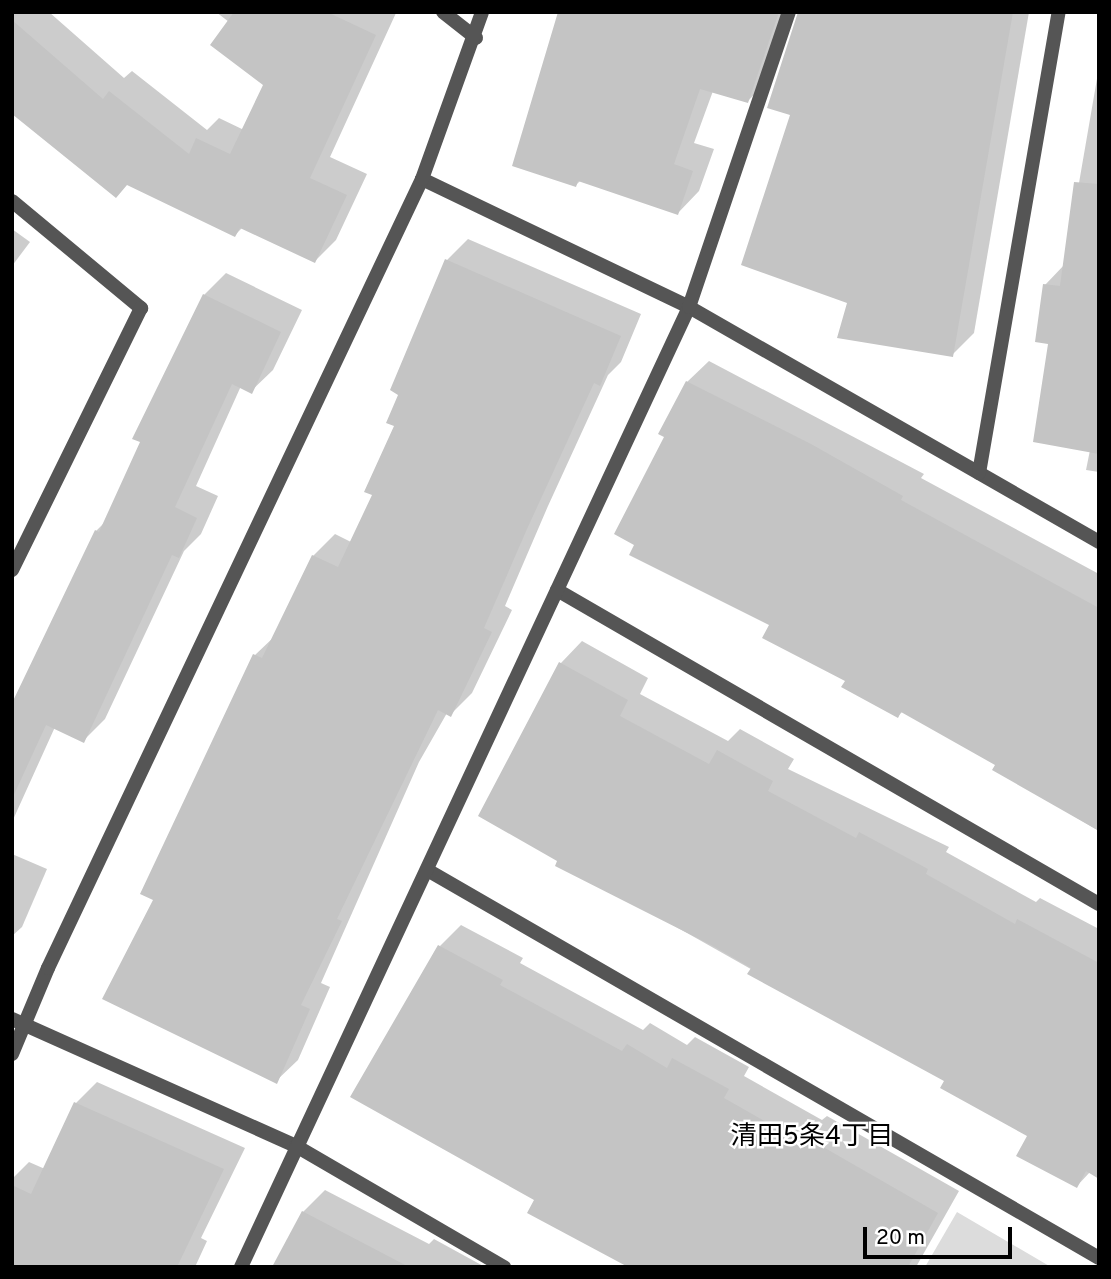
<!DOCTYPE html>
<html>
<head>
<meta charset="utf-8">
<style>
  body { margin:0 }
  #map { position:relative; width:1111px; height:1279px; overflow:hidden; background:#fff; font-family:Overpass,"Noto Sans JP",sans-serif }
  div>[style] { position:absolute }
  [style*='--x'] { left:calc(var(--x)*1px); top:calc(var(--y)*1px); width:calc(var(--w)*1px); rotate:calc(var(--a)*1deg) }
  .green>* { inset:0; background:#dcdcdc }
  .shadow>* { inset:0; background:#0003 }
  .building>* { inset:0; background:#c4c4c4 }
  .minor>* { height:14px; margin:-7px; padding:0 7px; transform-origin:7px; border-radius:7px; background:#555 }
  .tertiary>* { height:14px; margin:-7px; padding:0 7px; transform-origin:7px; border-radius:7px; background:#555 }
  span { translate:-50% -50%; white-space:nowrap; text-align:center; line-height:1.15; -webkit-text-stroke:5px #fff; paint-order:stroke }
  .neighbourhood-label { font-size:26px; color:#000 }
  .frame { position:absolute; inset:0; border:14px solid #000; pointer-events:none }
  .scale { position:absolute; left:863px; top:1227px; width:149px; height:32px; box-sizing:border-box; border:4px solid #000; border-top:0; padding-left:9px; font-size:21px; line-height:24px; white-space:nowrap; color:#000; -webkit-text-stroke:5px #fff; paint-order:stroke }
</style>
</head>
<body>
<div id="map">
  <div class="green">
    <div style="clip-path:polygon(957px 1212px,1051px 1267px,925px 1267px)"></div>
  </div>
  <div class="shadow">
    <div style="clip-path:polygon(12px 12px,49px 12px,124px 78px,132px 71px,207px 130px,219px 118px,244px 130px,265px 84px,229px 22px,216px 12px,396px 13px,330px 157px,367px 174px,336px 240px,315px 261px,243px 227px,235px 235px,12px 110px)"></div>
    <div style="clip-path:polygon(559px 12px,792px 12px,769px 79px,748px 101px,713px 91px,694px 143px,714px 149px,699px 191px,678px 213px,581px 180px,576px 185px)"></div>
    <div style="clip-path:polygon(808px 12px,1029px 12px,974px 333px,952px 355px,850px 302px,793px 113px)"></div>
    <div style="clip-path:polygon(1099px 67px,1099px 472px,1086px 470px,1090px 450px,1050px 342px,1045px 285px,1065px 264px)"></div>
    <div style="clip-path:polygon(12px 229px,30px 242px,12px 266px)"></div>
    <div style="clip-path:polygon(468px 239px,641px 314px,621px 362px,608px 375px,548px 506px,505px 606px,512px 610px,472px 693px,450px 715px,447px 713px,419px 762px,321px 983px,330px 987px,298px 1060px,276px 1081px,155px 899px,255px 655px,276px 635px,313px 556px,335px 534px,351px 542px,374px 494px,447px 260px)"></div>
    <div style="clip-path:polygon(226px 273px,302px 310px,273px 370px,251px 391px,241px 386px,196px 486px,218px 496px,201px 534px,184px 551px,105px 719px,83px 741px,55px 727px,12px 822px,12px 708px,96px 531px,107px 520px,204px 295px)"></div>
    <div style="clip-path:polygon(709px 361px,924px 474px,921px 478px,1099px 574px,1099px 831px,995px 769px,998px 765px,903px 711px,898px 716px,771px 624px,636px 544px,666px 436px,687px 382px)"></div>
    <div style="clip-path:polygon(582px 641px,648px 678px,640px 694px,728px 741px,740px 729px,794px 759px,788px 769px,949px 847px,946px 852px,1036px 902px,1040px 898px,1099px 929px,1099px 1177px,1090px 1172px,1077px 1186px,1029px 1135px,947px 1080px,480px 816px,561px 663px)"></div>
    <div style="clip-path:polygon(12px 854px,47px 869px,22px 927px,12px 936px)"></div>
    <div style="clip-path:polygon(461px 925px,523px 958px,520px 963px,643px 1030px,650px 1023px,687px 1045px,695px 1037px,749px 1067px,744px 1076px,822px 1120px,827px 1116px,959px 1191px,916px 1267px,631px 1267px,537px 1200px,440px 946px)"></div>
    <div style="clip-path:polygon(97px 1082px,245px 1148px,201px 1238px,207px 1241px,195px 1267px,12px 1267px,12px 1179px,29px 1162px,45px 1169px,76px 1103px)"></div>
    <div style="clip-path:polygon(325px 1190px,429px 1244px,434px 1239px,485px 1267px,274px 1267px,303px 1212px)"></div>
  </div>
  <div class="building">
    <div style="clip-path:polygon(234px 12px,327px 12px,376px 35px,310px 178px,347px 195px,315px 263px,240px 228px,235px 237px,127px 185px,116px 198px,12px 114px,12px 20px,103px 99px,109px 91px,189px 154px,196px 138px,230px 154px,263px 85px,210px 45px)"></div>
    <div style="clip-path:polygon(558px 12px,779px 12px,748px 103px,700px 89px,674px 164px,693px 171px,678px 215px,578px 181px,576px 187px,512px 166px)"></div>
    <div style="clip-path:polygon(798px 12px,1013px 12px,953px 357px,837px 338px,847px 303px,741px 265px,790px 115px,767px 108px)"></div>
    <div style="clip-path:polygon(1074px 182px,1099px 184px,1099px 454px,1033px 442px,1048px 344px,1035px 342px,1043px 284px,1060px 286px)"></div>
    <div style="clip-path:polygon(445px 259px,621px 336px,600px 386px,594px 383px,527px 529px,484px 628px,492px 632px,451px 717px,438px 710px,337px 919px,342px 921px,301px 1005px,310px 1009px,277px 1084px,102px 999px,153px 900px,140px 894px,253px 654px,262px 658px,312px 555px,338px 567px,372px 495px,364px 492px,394px 426px,386px 423px,398px 395px,390px 390px)"></div>
    <div style="clip-path:polygon(203px 294px,281px 332px,252px 394px,232px 384px,175px 507px,197px 518px,179px 558px,172px 555px,84px 743px,46px 725px,12px 799px,12px 703px,95px 530px,99px 532px,140px 442px,132px 439px)"></div>
    <div style="clip-path:polygon(686px 381px,811px 444px,903px 496px,901px 500px,1099px 608px,1099px 831px,992px 770px,995px 765px,901px 712px,898px 718px,841px 687px,845px 681px,762px 638px,769px 625px,629px 555px,634px 545px,614px 534px,664px 437px,658px 434px)"></div>
    <div style="clip-path:polygon(559px 662px,628px 700px,620px 716px,709px 764px,717px 750px,773px 781px,768px 791px,856px 838px,859px 832px,928px 869px,926px 874px,1015px 924px,1017px 919px,1099px 963px,1099px 1179px,1086px 1171px,1077px 1188px,1016px 1156px,1027px 1136px,940px 1088px,944px 1081px,747px 974px,751px 968px,713px 946px,555px 866px,557px 861px,478px 816px)"></div>
    <div style="clip-path:polygon(438px 945px,503px 980px,500px 985px,622px 1051px,627px 1044px,667px 1068px,672px 1058px,729px 1089px,724px 1098px,801px 1142px,804px 1136px,938px 1213px,908px 1267px,628px 1267px,527px 1213px,534px 1200px,350px 1097px)"></div>
    <div style="clip-path:polygon(74px 1102px,224px 1169px,177px 1267px,12px 1267px,12px 1185px,31px 1194px)"></div>
    <div style="clip-path:polygon(302px 1211px,409px 1267px,272px 1267px)"></div>
  </div>
  <div class="minor">
    <div style="--x:443;--y:12;--w:42;--a:38.2"></div>
    <div style="--x:422;--y:179;--w:296;--a:25.6"></div>
    <div style="--x:689;--y:307;--w:473;--a:29.8"></div>
    <div style="--x:12;--y:201;--w:168;--a:39.7"></div>
    <div style="--x:141;--y:308;--w:292;--a:116.2"></div>
    <div style="--x:979;--y:473;--w:468;--a:-80.2"></div>
    <div style="--x:557;--y:590;--w:626;--a:30.09"></div>
    <div style="--x:429;--y:871;--w:774;--a:30.01"></div>
    <div style="--x:12;--y:1019;--w:311;--a:24.1"></div>
    <div style="--x:296;--y:1146;--w:241;--a:30.2"></div>
    <div style="--x:241;--y:1267;--w:1059;--a:-64.98"></div>
    <div style="--x:689;--y:307;--w:311;--a:-71.3"></div>
  </div>
  <div class="tertiary">
    <div style="--x:12;--y:1054;--w:93;--a:-67.3"></div>
    <div style="--x:48;--y:968;--w:873;--a:-64.64"></div>
    <div style="--x:422;--y:179;--w:177;--a:-70.2"></div>
  </div>
  <div class="neighbourhood-label">
    <span style="left:812px;top:1138px">清田5条4丁目</span>
  </div>
  <div class="frame"></div>
  <div class="scale">20 m</div>
</div>
</body>
</html>
